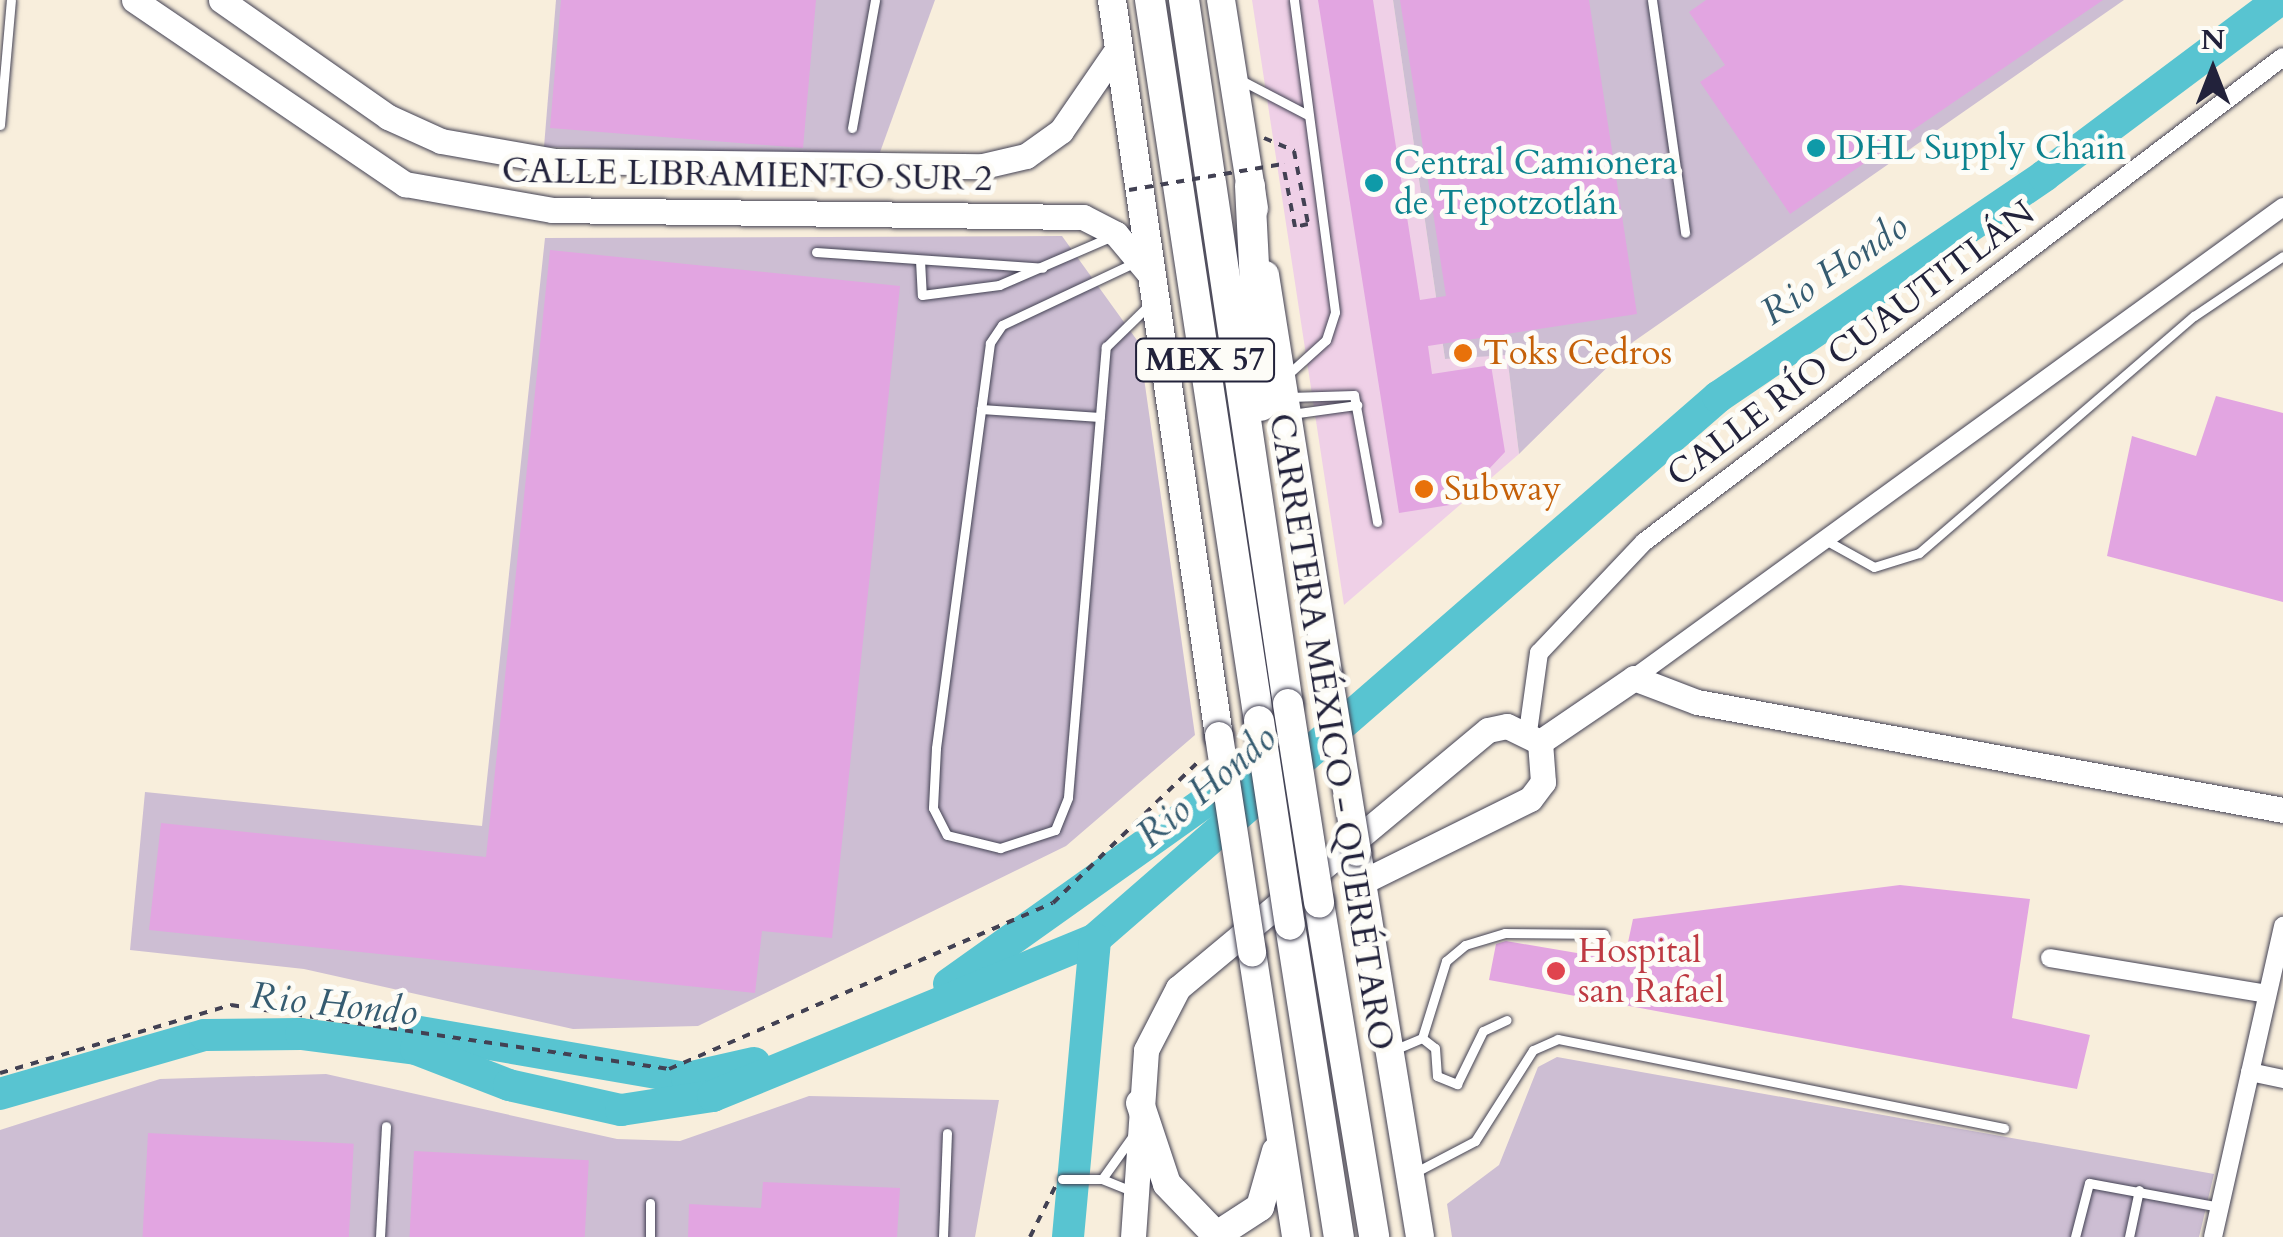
<!DOCTYPE html>
<html>
<head>
<meta charset="utf-8">
<style>
  body { margin:0 }
  #map { position:relative; width:2283px; height:1237px; overflow:hidden; background:#f8eedc; font-family:Cardo,serif }
  div>[style] { position:absolute }
  [style*='--x'] { left:calc(var(--x)*1px); top:calc(var(--y)*1px); width:calc(var(--w)*1px); rotate:calc(var(--a)*1deg) }
  .built>* { inset:0; background:#efd0e7 }
  .industrial>* { inset:0; background:#cdbed3 }
  .river>* { height:32px; margin:-16px; padding:0 16px; transform-origin:16px; border-radius:16px; background:#58c4d1 }
  .building>* { inset:0; background:#e2a5e1; transform-origin:0 0 }
  .path>* { height:4px; margin-top:-2px; transform-origin:0; background:repeating-linear-gradient(90deg,#424153 0 8px,transparent 0 16px) }
  .roads { filter:drop-shadow(0 0 2px #424153) drop-shadow(0 0 2px #424153) }
  .service>* { height:9px; margin:-4.5px; padding:0 4.5px; transform-origin:4.5px; border-radius:4.5px; background:#fff }
  .minor>* { height:18px; margin:-9px; padding:0 9px; transform-origin:9px; border-radius:9px; background:#fff }
  .secondary>* { height:25px; margin:-12.5px; padding:0 12.5px; transform-origin:12.5px; border-radius:12.5px; background:#fff }
  .primary>* { height:28px; margin:-14px; padding:0 14px; transform-origin:14px; border-radius:14px; background:#fff }
  .trunk>* { height:30px; margin:-15px; padding:0 15px; transform-origin:15px; border-radius:15px; background:#fff }
  .path-bridge>* { height:4px; margin-top:-2px; transform-origin:0; background:repeating-linear-gradient(90deg,#424153 0 8px,transparent 0 16px) }
  .bridges { filter:drop-shadow(0 0 2px #424153) drop-shadow(0 0 2px #424153) }
  .primary-bridge>* { height:28px; margin:-14px; padding:0 14px; transform-origin:14px; border-radius:14px; background:#fff }
  .trunk-bridge>* { height:30px; margin:-15px; padding:0 15px; transform-origin:15px; border-radius:15px; background:#fff }
  .dots>* { width:28px; height:28px; translate:-50% -50%; box-sizing:border-box; border:5px solid #fdfcf7; border-radius:50% }
  span { translate:-50% -50%; white-space:nowrap; text-align:center; line-height:1.15; -webkit-text-stroke:10px #fdfcf7; paint-order:stroke }
  .shield-label span { padding:2px 8px; background:#fdfcf7; border:2px solid; border-radius:8px; -webkit-text-stroke-width:0 }
  .shield-label { font-size:32px; color:#22223b; font-weight:700 }
  .culture-label { font-size:35px; color:#0d838f }
  .left { translate:0 -50%; text-align:left }
  .street-label { font-size:35px; color:#22223b }
  .food-label { font-size:35px; color:#c56008 }
  .health-label { font-size:35px; color:#be3a42 }
  .water-label { font-size:38px; color:#355b70; font-style:italic }
  .north { position:absolute; left:2163px; top:20px; width:100px; height:100px; -webkit-text-stroke:8px #fdfcf7; paint-order:stroke; rotate:0deg; font-size:28px; font-weight:700; line-height:40px; text-align:center; color:#22223b }
  .north::after { content:''; display:block; margin:auto; width:35px; height:45px; background:#22223b; clip-path:polygon(50% 0,100% 100%,50% 72%,0 100%) }
</style>
</head>
<body>
<div id="map">
  <div class="built">
    <div style="clip-path:polygon(1252px 0,1393px 0,1445px 359px,1507px 354px,1519px 454px,1344px 605px)"></div>
  </div>
  <div class="industrial">
    <div style="clip-path:polygon(556px 0,935px 0,879px 155px,544px 147px)"></div>
    <div style="clip-path:polygon(1393px 0,2124px 0,1633px 342px,1519px 454px,1507px 355px,1445px 359px)"></div>
    <div style="clip-path:polygon(1062px 236px,1139px 343px,1195px 735px,1066px 846px,698px 1026px,573px 1029px,304px 969px,130px 950px,145px 792px,482px 826px,545px 238px)"></div>
    <div style="clip-path:polygon(1557px 1057px,2214px 1174px,2199px 1237px,1452px 1237px,1447px 1204px,1499px 1165px,1538px 1067px)"></div>
    <div style="clip-path:polygon(326px 1074px,617px 1139px,680px 1141px,809px 1096px,999px 1100px,975px 1237px,0 1237px,0 1130px,160px 1079px)"></div>
  </div>
  <div class="river">
    <div style="--x:949;--y:984;--w:406;--a:-35.4"></div>
    <div style="--x:414;--y:1031;--w:277;--a:9.8"></div>
    <div style="--x:687;--y:1078;--w:69;--a:-12.6"></div>
    <div style="--x:0;--y:1094;--w:213;--a:-16.1"></div>
    <div style="--x:205;--y:1035;--w:96;--a:-0.6"></div>
    <div style="--x:301;--y:1034;--w:116;--a:7.4"></div>
    <div style="--x:416;--y:1049;--w:100;--a:21.2"></div>
    <div style="--x:509;--y:1085;--w:115;--a:12.6"></div>
    <div style="--x:621;--y:1110;--w:93;--a:-8.7"></div>
    <div style="--x:713;--y:1096;--w:413;--a:-22.3"></div>
    <div style="--x:1095;--y:939;--w:826;--a:-41.02"></div>
    <div style="--x:1718;--y:397;--w:394;--a:-34.1"></div>
    <div style="--x:2044;--y:176;--w:294;--a:-36.8"></div>
    <div style="--x:1068;--y:1237;--w:299;--a:-84.8"></div>
  </div>
  <div class="building">
    <div style="clip-path:polygon(561px 0,816px 0,803px 148px,550px 128px)"></div>
    <div style="clip-path:polygon(1318px 0,1373px 0,1420px 300px,1446px 296px,1400px 0,1589px 0,1637px 314px,1428px 346px,1432px 374px,1491px 365px,1505px 452px,1456px 504px,1399px 513px)"></div>
    <div style="clip-path:polygon(1706px 0,2103px 0,1790px 214px,1700px 82px,1725px 65px,1689px 12px)"></div>
    <div style="clip-path:polygon(550px 250px,900px 286px,832px 938px,762px 931px,755px 993px,149px 930px,161px 823px,486px 857px)"></div>
    <div style="clip-path:polygon(2216px 396px,2283px 413px,2283px 602px,2107px 556px,2132px 436px,2196px 456px)"></div>
    <div style="clip-path:polygon(1900px 885px,2030px 899px,2012px 1018px,2090px 1035px,2077px 1089px,1489px 980px,1496px 944px,1506px 941px,1624px 961px,1633px 919px)"></div>
    <div style="left:148px;top:1133px;width:206px;height:104px;rotate:3deg"></div>
    <div style="left:414px;top:1151px;width:175px;height:86px;rotate:3deg"></div>
    <div style="clip-path:polygon(763px 1182px,900px 1188px,897px 1237px,688px 1237px,689px 1204px,761px 1208px)"></div>
  </div>
  <div class="path">
    <div style="--x:1264;--y:138;--w:33;--a:23"></div>
    <div style="--x:1294;--y:151;--w:74;--a:79.1"></div>
    <div style="--x:1308;--y:224;--w:13;--a:167"></div>
    <div style="--x:1295;--y:227;--w:64;--a:-100.8"></div>
    <div style="--x:0;--y:1073;--w:241;--a:-16.4"></div>
    <div style="--x:231;--y:1005;--w:443;--a:8.3"></div>
    <div style="--x:669;--y:1069;--w:418;--a:-23.4"></div>
    <div style="--x:1053;--y:903;--w:208;--a:-44.2"></div>
    <div style="--x:1030;--y:1237;--w:56;--a:-63.4"></div>
  </div>
  <div class="roads">
    <div class="service">
      <div style="--x:1652;--y:0;--w:235;--a:81.9"></div>
      <div style="--x:1239;--y:79;--w:78;--a:27.6"></div>
      <div style="--x:0;--y:125;--w:125;--a:-85"></div>
      <div style="--x:852;--y:128;--w:130;--a:-79.8"></div>
      <div style="--x:816;--y:252;--w:227;--a:4"></div>
      <div style="--x:920;--y:260;--w:35;--a:87"></div>
      <div style="--x:922;--y:295;--w:78;--a:-7.4"></div>
      <div style="--x:999;--y:285;--w:124;--a:-23.3"></div>
      <div style="--x:1138;--y:261;--w:150;--a:154.8"></div>
      <div style="--x:1002;--y:325;--w:22;--a:124"></div>
      <div style="--x:990;--y:343;--w:409;--a:97.6"></div>
      <div style="--x:936;--y:748;--w:60;--a:92.9"></div>
      <div style="--x:933;--y:808;--w:30;--a:63"></div>
      <div style="--x:947;--y:835;--w:55;--a:13.8"></div>
      <div style="--x:1000;--y:848;--w:58;--a:-18.1"></div>
      <div style="--x:1055;--y:830;--w:35;--a:-68"></div>
      <div style="--x:1068;--y:797;--w:452;--a:-85.2"></div>
      <div style="--x:1106;--y:347;--w:62;--a:-44.3"></div>
      <div style="--x:1285;--y:377;--w:55;--a:-42.1"></div>
      <div style="--x:1326;--y:340;--w:29;--a:-72"></div>
      <div style="--x:1335;--y:312;--w:315;--a:-97.5"></div>
      <div style="--x:1289;--y:397;--w:65;--a:-1.8"></div>
      <div style="--x:1354;--y:395;--w:129;--a:79.7"></div>
      <div style="--x:981;--y:409;--w:119;--a:3.8"></div>
      <div style="--x:1291;--y:414;--w:67;--a:-7.8"></div>
      <div style="--x:1829;--y:542;--w:51;--a:29.1"></div>
      <div style="--x:1874;--y:567;--w:47;--a:-17.3"></div>
      <div style="--x:1919;--y:553;--w:363;--a:-40.8"></div>
      <div style="--x:2194;--y:316;--w:107;--a:-34"></div>
      <div style="--x:1422;--y:1038;--w:81;--a:-72.7"></div>
      <div style="--x:1446;--y:961;--w:25;--a:-40"></div>
      <div style="--x:1465;--y:945;--w:42;--a:-16.7"></div>
      <div style="--x:1505;--y:933;--w:99;--a:0.6"></div>
      <div style="--x:1396;--y:1049;--w:28;--a:-23"></div>
      <div style="--x:1422;--y:1038;--w:16;--a:38"></div>
      <div style="--x:1435;--y:1048;--w:28;--a:86"></div>
      <div style="--x:1437;--y:1076;--w:22;--a:22"></div>
      <div style="--x:1457;--y:1084;--w:59;--a:-63.9"></div>
      <div style="--x:1483;--y:1031;--w:26;--a:-25"></div>
      <div style="--x:1412;--y:1174;--w:71;--a:-27.6"></div>
      <div style="--x:1475;--y:1141;--w:108;--a:-57.5"></div>
      <div style="--x:1533;--y:1050;--w:27;--a:-24"></div>
      <div style="--x:1558;--y:1039;--w:455;--a:11.3"></div>
      <div style="--x:1062;--y:1179;--w:40;--a:0"></div>
      <div style="--x:1102;--y:1179;--w:52;--a:-54.5"></div>
      <div style="--x:1102;--y:1179;--w:31;--a:22"></div>
      <div style="--x:650;--y:1203;--w:34;--a:90"></div>
      <div style="--x:380;--y:1237;--w:111;--a:-86.9"></div>
      <div style="--x:943;--y:1237;--w:104;--a:-87.8"></div>
      <div style="--x:2075;--y:1237;--w:56;--a:-75.5"></div>
      <div style="--x:2089;--y:1183;--w:133;--a:10.4"></div>
      <div style="--x:2129;--y:1237;--w:48;--a:-78"></div>
    </div>
    <div class="minor">
      <div style="--x:1634;--y:678;--w:802;--a:-35.97"></div>
      <div style="--x:1528;--y:732;--w:80;--a:-82.1"></div>
      <div style="--x:1539;--y:653;--w:153;--a:-46.6"></div>
      <div style="--x:1644;--y:542;--w:802;--a:-37.2"></div>
      <div style="--x:2050;--y:958;--w:220;--a:9.4"></div>
      <div style="--x:2250;--y:1072;--w:34;--a:12"></div>
      <div style="--x:2213;--y:1237;--w:319;--a:-77.3"></div>
    </div>
    <div class="secondary">
      <div style="--x:134;--y:0;--w:328;--a:34.2"></div>
      <div style="--x:405;--y:184;--w:149;--a:10"></div>
      <div style="--x:552;--y:210;--w:531;--a:0.76"></div>
      <div style="--x:1083;--y:217;--w:37;--a:27"></div>
      <div style="--x:1116;--y:234;--w:57;--a:49.9"></div>
      <div style="--x:221;--y:0;--w:204;--a:35"></div>
      <div style="--x:388;--y:117;--w:58;--a:24.4"></div>
      <div style="--x:441;--y:141;--w:116;--a:10"></div>
      <div style="--x:555;--y:161;--w:428;--a:0.7"></div>
      <div style="--x:983;--y:166;--w:44;--a:-13.1"></div>
      <div style="--x:1026;--y:156;--w:43;--a:-35.5"></div>
      <div style="--x:1061;--y:131;--w:101;--a:-55.5"></div>
      <div style="--x:1540;--y:742;--w:114;--a:-34.2"></div>
      <div style="--x:1634;--y:678;--w:67;--a:20.9"></div>
      <div style="--x:1697;--y:702;--w:596;--a:10.44"></div>
      <div style="--x:1133;--y:1237;--w:187;--a:-86"></div>
      <div style="--x:1146;--y:1050;--w:70;--a:-62.7"></div>
      <div style="--x:1178;--y:988;--w:403;--a:-39.8"></div>
      <div style="--x:1488;--y:730;--w:19;--a:-12"></div>
      <div style="--x:1507;--y:726;--w:37;--a:26"></div>
      <div style="--x:1540;--y:742;--w:40;--a:85.7"></div>
      <div style="--x:1543;--y:782;--w:21;--a:127"></div>
      <div style="--x:1530;--y:799;--w:187;--a:153.7"></div>
    </div>
    <div class="primary">
      <div style="--x:1112;--y:0;--w:744;--a:81.73"></div>
      <div style="--x:1221;--y:0;--w:211;--a:81"></div>
      <div style="--x:1265;--y:275;--w:409;--a:81"></div>
      <div style="--x:1357;--y:852;--w:390;--a:80.7"></div>
      <div style="--x:1252;--y:952;--w:288;--a:81.2"></div>
      <div style="--x:1140;--y:1103;--w:85;--a:71.6"></div>
      <div style="--x:1167;--y:1184;--w:74;--a:46.1"></div>
      <div style="--x:1214;--y:1237;--w:55;--a:-33.1"></div>
      <div style="--x:1260;--y:1207;--w:58;--a:-74.1"></div>
    </div>
    <div class="trunk">
      <div style="--x:1150;--y:0;--w:729;--a:81.4"></div>
      <div style="--x:1184;--y:0;--w:712;--a:81.6"></div>
      <div style="--x:1250;--y:186;--w:220;--a:87.1"></div>
      <div style="--x:1319;--y:903;--w:338;--a:80.6"></div>
      <div style="--x:1290;--y:925;--w:316;--a:81.1"></div>
    </div>
  </div>
  <div class="path-bridge">
    <div style="--x:1129;--y:190;--w:156;--a:-9.6"></div>
  </div>
  <div class="bridges">
    <div class="primary-bridge">
      <div style="--x:1329;--y:679;--w:175;--a:80.8"></div>
      <div style="--x:1219;--y:736;--w:219;--a:81.3"></div>
    </div>
    <div class="trunk-bridge">
      <div style="--x:1288;--y:704;--w:201;--a:81.1"></div>
      <div style="--x:1259;--y:721;--w:206;--a:81.4"></div>
    </div>
  </div>
  <div class="dots">
    <div style="left:1816px;top:148px;background:#0f9aa8"></div>
    <div style="left:1374px;top:183px;background:#0f9aa8"></div>
    <div style="left:1463px;top:353px;background:#e8710a"></div>
    <div style="left:1424px;top:489px;background:#e8710a"></div>
    <div style="left:1556px;top:971px;background:#e0444e"></div>
  </div>
  <div class="shield-label">
    <span style="left:1205px;top:360px">MEX 57</span>
  </div>
  <div class="culture-label">
    <span class="left" style="left:1836px;top:148px">DHL Supply Chain</span>
    <span class="left" style="left:1394px;top:183px">Central Camionera<br>de Tepotzotlán</span>
  </div>
  <div class="street-label">
    <span style="left:747px;top:175px;rotate:1deg">CALLE LIBRAMIENTO SUR 2</span>
    <span style="left:1851px;top:344px;rotate:-37deg">CALLE RÍO CUAUTITLÁN</span>
    <span style="left:1331px;top:732px;rotate:81deg">CARRETERA MÉXICO - QUERÉTARO</span>
  </div>
  <div class="food-label">
    <span class="left" style="left:1483px;top:353px">Toks Cedros</span>
    <span class="left" style="left:1444px;top:489px">Subway</span>
  </div>
  <div class="health-label">
    <span class="left" style="left:1578px;top:971px">Hospital<br>san Rafael</span>
  </div>
  <div class="water-label">
    <span style="left:1835px;top:270px;rotate:-34deg">Rio Hondo</span>
    <span style="left:1207px;top:787px;rotate:-40deg">Rio Hondo</span>
    <span style="left:334px;top:1005px;rotate:6deg">Rio Hondo</span>
  </div>
  <div class="north">N</div>
</div>
</body>
</html>
